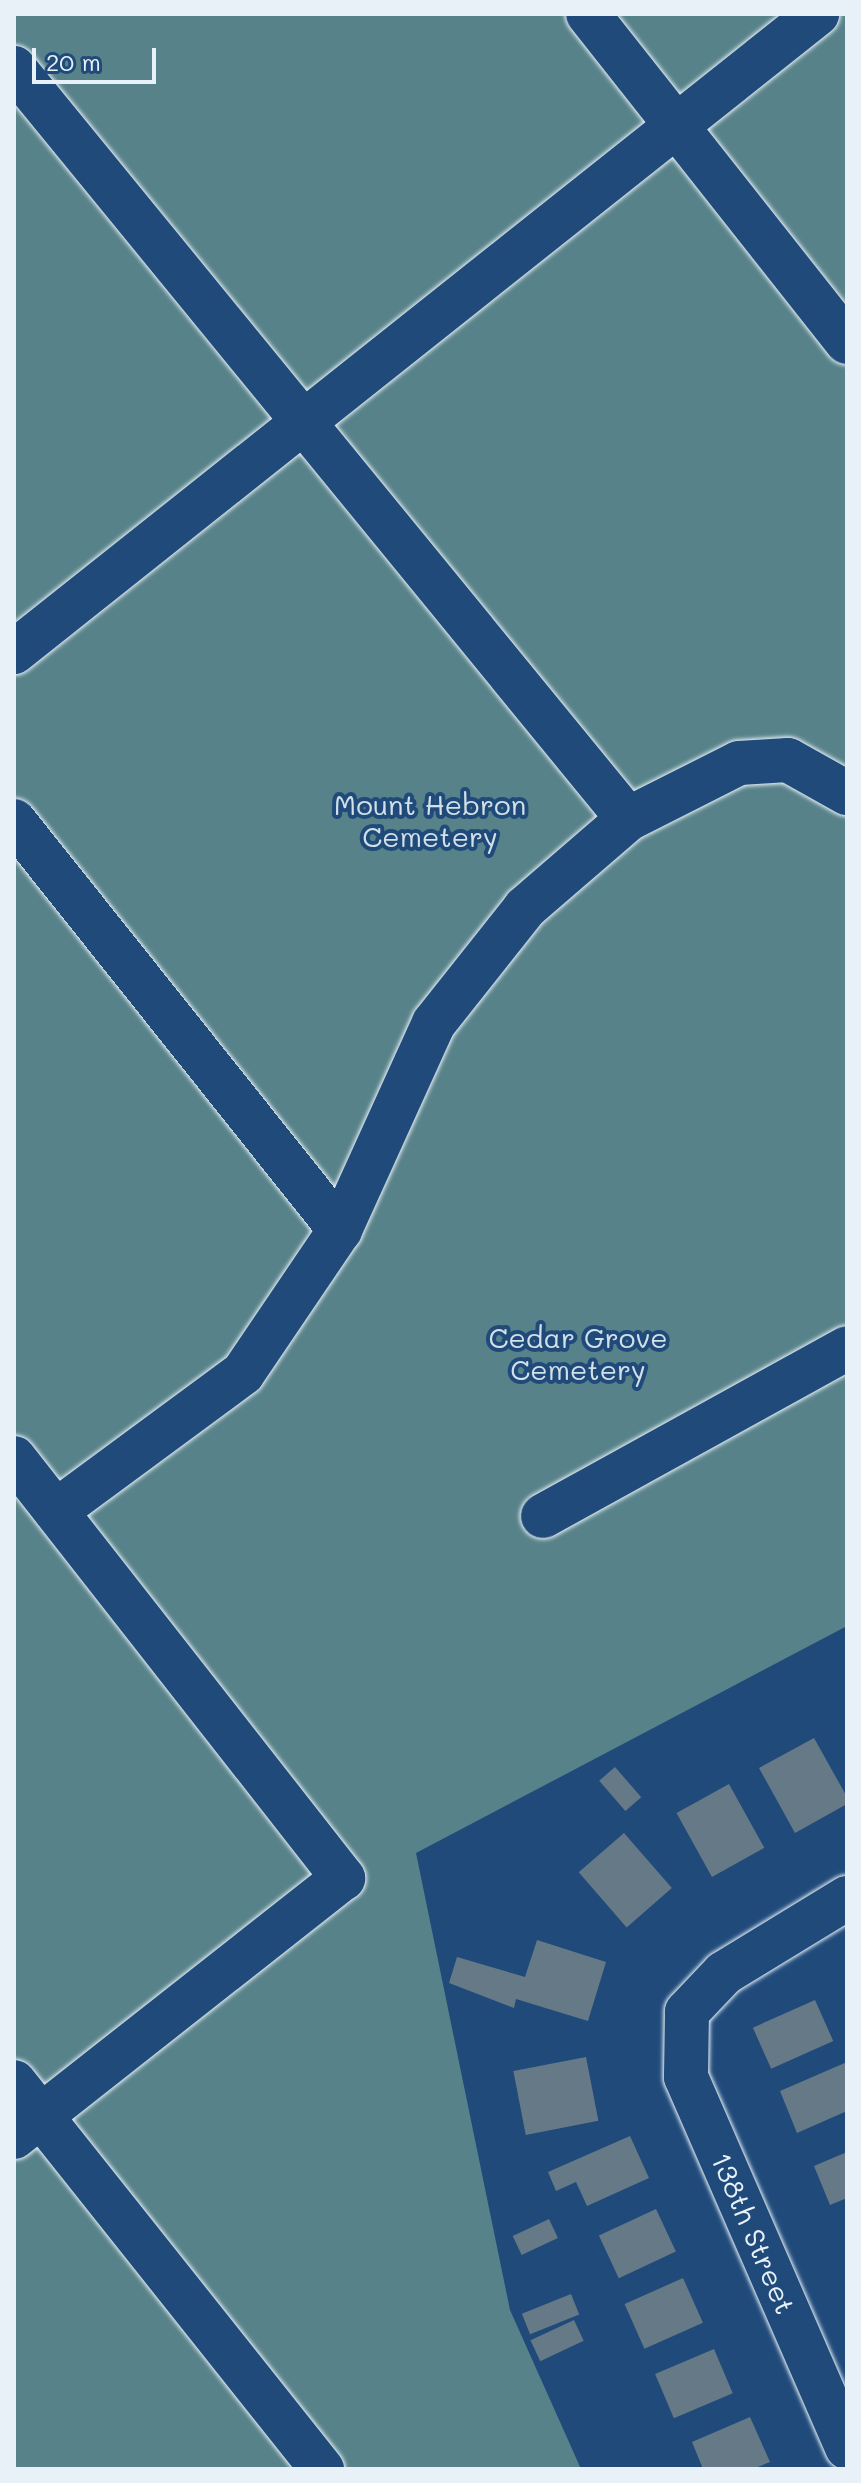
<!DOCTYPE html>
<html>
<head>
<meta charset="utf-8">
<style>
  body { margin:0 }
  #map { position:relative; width:861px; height:2483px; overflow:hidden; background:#1f4a7a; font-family:Mali,sans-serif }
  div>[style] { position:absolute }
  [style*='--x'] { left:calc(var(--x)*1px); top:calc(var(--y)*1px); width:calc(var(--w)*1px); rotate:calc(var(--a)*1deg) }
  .green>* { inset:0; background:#578289 }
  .building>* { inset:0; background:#667987; transform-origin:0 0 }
  .roads { filter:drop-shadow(0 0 2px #e8f1f8) drop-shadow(0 0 2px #e8f1f8) }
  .minor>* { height:44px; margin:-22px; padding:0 22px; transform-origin:22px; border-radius:22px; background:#1f4a7a }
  span { translate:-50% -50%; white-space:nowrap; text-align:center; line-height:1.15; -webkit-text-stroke:8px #1f4a7a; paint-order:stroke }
  .park-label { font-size:28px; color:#d2e0e7 }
  .street-label { font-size:28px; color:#e8f1f8 }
  .frame { position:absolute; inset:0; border:16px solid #e8f1f8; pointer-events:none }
  .scale { position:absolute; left:32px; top:48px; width:124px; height:36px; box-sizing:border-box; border:4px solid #e8f1f8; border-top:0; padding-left:10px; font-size:24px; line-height:28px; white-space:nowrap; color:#e8f1f8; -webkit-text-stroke:6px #1f4a7a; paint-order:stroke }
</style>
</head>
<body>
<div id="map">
  <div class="green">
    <div style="clip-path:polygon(14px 14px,847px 14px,847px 1626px,416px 1853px,510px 2310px,581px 2469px,14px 2469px)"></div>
  </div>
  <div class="building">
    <div style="clip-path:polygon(814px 1738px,847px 1797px,847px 1804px,795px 1833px,759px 1768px)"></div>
    <div style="left:615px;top:1767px;width:40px;height:21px;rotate:49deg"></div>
    <div style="left:729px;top:1784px;width:73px;height:60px;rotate:61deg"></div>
    <div style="left:624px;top:1833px;width:73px;height:60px;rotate:49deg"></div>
    <div style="clip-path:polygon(537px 1940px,606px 1962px,588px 2021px,516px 1999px,514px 2008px,449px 1983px,457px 1957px,525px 1977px)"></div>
    <div style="left:815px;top:2000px;width:45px;height:68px;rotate:66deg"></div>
    <div style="left:586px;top:2057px;width:65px;height:74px;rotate:79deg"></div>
    <div style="clip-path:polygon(847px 2062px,847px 2111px,797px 2133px,780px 2091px)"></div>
    <div style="clip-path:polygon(630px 2136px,649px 2178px,587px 2206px,576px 2182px,556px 2191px,548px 2172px)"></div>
    <div style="clip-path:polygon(847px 2152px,847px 2198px,830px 2205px,814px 2166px)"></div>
    <div style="left:656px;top:2209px;width:47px;height:63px;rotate:65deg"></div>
    <div style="left:549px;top:2219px;width:21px;height:40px;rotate:65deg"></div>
    <div style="left:683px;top:2278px;width:49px;height:64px;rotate:66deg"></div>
    <div style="left:571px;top:2294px;width:22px;height:53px;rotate:68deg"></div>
    <div style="left:574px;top:2320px;width:23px;height:48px;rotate:65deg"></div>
    <div style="left:714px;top:2349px;width:48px;height:64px;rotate:67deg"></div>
    <div style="clip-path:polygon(750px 2417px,770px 2462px,753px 2469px,703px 2469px,692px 2442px)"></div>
  </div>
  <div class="roads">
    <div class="minor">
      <div style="--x:588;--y:14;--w:418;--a:51.7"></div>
      <div style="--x:14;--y:68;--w:970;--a:50.73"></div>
      <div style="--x:14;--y:652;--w:1026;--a:-38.47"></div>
      <div style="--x:14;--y:821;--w:523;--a:51.44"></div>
      <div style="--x:14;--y:1458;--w:534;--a:51.93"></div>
      <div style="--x:343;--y:1878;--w:419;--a:141.8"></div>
      <div style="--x:56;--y:1511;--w:232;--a:-36.4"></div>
      <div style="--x:243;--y:1373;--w:173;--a:-55.9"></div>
      <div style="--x:340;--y:1230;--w:227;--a:-65.6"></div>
      <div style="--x:434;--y:1023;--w:147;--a:-51.6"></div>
      <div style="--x:525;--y:908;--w:136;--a:-40.8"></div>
      <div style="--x:628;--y:819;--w:124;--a:-26.8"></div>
      <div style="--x:739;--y:763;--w:49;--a:-3.5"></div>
      <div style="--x:788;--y:760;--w:68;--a:29.2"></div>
      <div style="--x:543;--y:1516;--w:347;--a:-28.9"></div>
      <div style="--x:847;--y:1898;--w:144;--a:148.6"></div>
      <div style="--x:724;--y:1973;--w:54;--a:133.5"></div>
      <div style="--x:687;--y:2012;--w:65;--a:90.9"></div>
      <div style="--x:686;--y:2077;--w:404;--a:66.5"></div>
      <div style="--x:14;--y:2082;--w:495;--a:51.5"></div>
    </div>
  </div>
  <div class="park-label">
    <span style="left:430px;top:820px">Mount Hebron<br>Cemetery</span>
    <span style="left:578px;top:1353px">Cedar Grove<br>Cemetery</span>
  </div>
  <div class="street-label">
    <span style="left:754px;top:2233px;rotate:67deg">138th Street</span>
  </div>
  <div class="frame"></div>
  <div class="scale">20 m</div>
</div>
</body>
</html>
